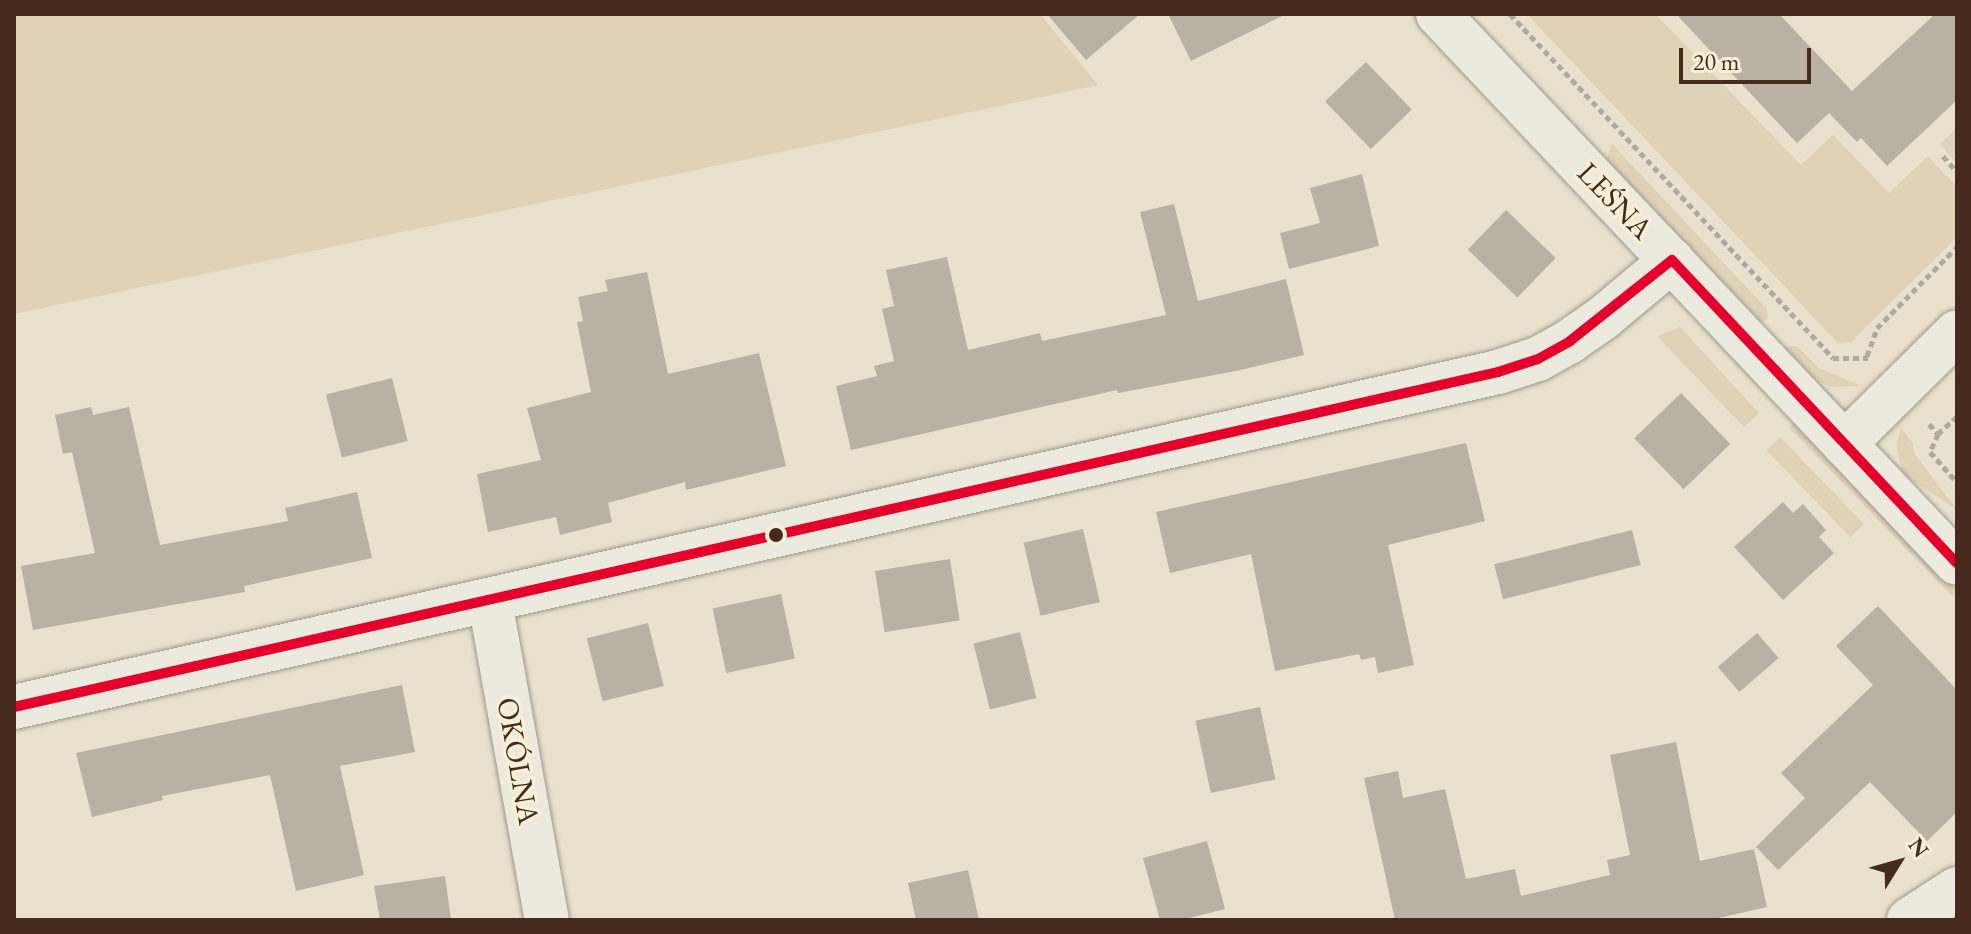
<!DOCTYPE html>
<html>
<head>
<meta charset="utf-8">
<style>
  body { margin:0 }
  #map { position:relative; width:1971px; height:934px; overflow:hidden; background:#e9e1cd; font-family:"EB Garamond",serif }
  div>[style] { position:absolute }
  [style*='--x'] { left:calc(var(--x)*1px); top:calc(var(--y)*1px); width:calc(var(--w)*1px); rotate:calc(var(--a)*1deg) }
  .green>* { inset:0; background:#dfd2b7; transform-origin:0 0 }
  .building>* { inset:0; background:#b9b1a3; transform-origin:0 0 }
  .path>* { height:5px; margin-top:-2.5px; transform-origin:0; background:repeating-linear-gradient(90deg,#afa9a0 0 6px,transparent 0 10px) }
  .roads { filter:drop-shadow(0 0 2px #9f978a) drop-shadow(0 0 2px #9f978a) }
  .minor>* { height:44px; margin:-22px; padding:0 22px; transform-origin:22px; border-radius:22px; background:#ece9df }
  .tertiary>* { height:44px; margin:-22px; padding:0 22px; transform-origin:22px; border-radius:22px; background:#ece9df }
  .bus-1>* { height:10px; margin:-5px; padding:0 5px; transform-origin:5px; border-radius:5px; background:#e4002b }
  .dots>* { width:22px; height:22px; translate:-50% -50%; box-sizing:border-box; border:4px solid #f8efd7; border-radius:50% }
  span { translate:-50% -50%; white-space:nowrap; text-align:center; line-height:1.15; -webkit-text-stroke:7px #f8efd7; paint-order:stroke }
  .street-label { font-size:30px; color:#452a1d }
  .frame { position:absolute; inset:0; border:16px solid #452a1d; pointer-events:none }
  .north { position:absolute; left:1859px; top:822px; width:80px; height:80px; -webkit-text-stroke:6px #f8efd7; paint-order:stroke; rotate:53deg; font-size:22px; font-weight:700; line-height:32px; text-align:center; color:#452a1d }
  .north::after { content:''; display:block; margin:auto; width:28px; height:36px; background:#452a1d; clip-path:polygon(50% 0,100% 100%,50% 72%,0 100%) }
  .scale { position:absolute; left:1679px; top:48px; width:132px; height:36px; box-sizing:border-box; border:4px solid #452a1d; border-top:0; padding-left:10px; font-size:24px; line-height:28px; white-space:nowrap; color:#452a1d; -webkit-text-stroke:6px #f8efd7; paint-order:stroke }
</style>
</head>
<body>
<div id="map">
  <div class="green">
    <div style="clip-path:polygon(14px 14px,1040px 14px,1098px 85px,14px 314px)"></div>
    <div style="clip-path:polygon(1527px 14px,1655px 14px,1801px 165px,1833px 135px,1889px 193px,1928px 156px,1957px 187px,1957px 237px,1851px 342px,1838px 343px)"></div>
    <div style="clip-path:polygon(1957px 128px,1957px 164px,1940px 144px)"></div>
    <div style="clip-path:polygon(1612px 144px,1767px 309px,1768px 318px,1762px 322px,1606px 159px)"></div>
    <div style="clip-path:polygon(1680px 327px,1759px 413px,1744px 427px,1657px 336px)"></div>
    <div style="clip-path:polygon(1797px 346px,1819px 368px,1861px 386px,1832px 387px,1819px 382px,1784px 347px)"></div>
    <div style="left:1795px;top:422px;width:235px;height:8px;rotate:46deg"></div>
    <div style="clip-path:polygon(1901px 428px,1913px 443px,1914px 453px,1957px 510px,1903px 474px,1896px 445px)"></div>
    <div style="left:1780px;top:437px;width:121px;height:19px;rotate:46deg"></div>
  </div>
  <div class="building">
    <div style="clip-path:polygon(1047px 14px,1140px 14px,1086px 60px)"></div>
    <div style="clip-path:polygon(1168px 14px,1286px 14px,1191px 61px)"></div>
    <div style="clip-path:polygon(1676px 14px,1779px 14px,1852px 91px,1935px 14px,1957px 14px,1957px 100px,1887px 166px,1861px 138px,1857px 142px,1829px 113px,1797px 143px)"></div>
    <div style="left:1366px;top:62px;width:66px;height:57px;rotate:46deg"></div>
    <div style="clip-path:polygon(1362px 174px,1379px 246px,1289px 269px,1280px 233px,1320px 223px,1310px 188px)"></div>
    <div style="clip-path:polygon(1174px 204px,1198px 301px,1286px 279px,1304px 355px,1236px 371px,1118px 393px,1117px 390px,851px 450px,836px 386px,877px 376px,874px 366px,894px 361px,882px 309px,894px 306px,886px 270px,947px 257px,968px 350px,1040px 333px,1042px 341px,1166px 315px,1140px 212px)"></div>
    <div style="left:1506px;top:210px;width:69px;height:55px;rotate:44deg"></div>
    <div style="clip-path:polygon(647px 272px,668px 374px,759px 353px,786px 466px,686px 490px,685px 482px,608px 503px,612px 522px,560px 535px,556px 517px,488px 532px,477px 474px,541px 460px,527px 408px,591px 392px,577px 322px,583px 321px,578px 297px,608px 291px,605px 280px)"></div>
    <div style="left:392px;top:378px;width:65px;height:68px;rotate:76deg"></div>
    <div style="left:1681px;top:393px;width:71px;height:65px;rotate:46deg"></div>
    <div style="clip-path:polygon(91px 407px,93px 415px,129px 407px,160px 545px,288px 521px,285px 508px,357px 492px,372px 558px,244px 586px,245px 592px,33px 630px,21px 566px,95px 553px,72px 452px,63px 454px,55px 415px)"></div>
    <div style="clip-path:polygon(1466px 443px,1485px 521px,1388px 545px,1414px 665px,1378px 673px,1375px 657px,1361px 660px,1359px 654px,1275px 671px,1251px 554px,1170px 573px,1156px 512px)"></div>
    <div style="clip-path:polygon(1783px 502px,1793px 513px,1803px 504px,1826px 530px,1819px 537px,1834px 553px,1783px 600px,1734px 547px)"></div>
    <div style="left:1083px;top:529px;width:75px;height:61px;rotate:77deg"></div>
    <div style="left:1632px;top:530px;width:36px;height:142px;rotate:76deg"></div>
    <div style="left:950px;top:559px;width:62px;height:76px;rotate:81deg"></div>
    <div style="left:781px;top:594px;width:66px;height:70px;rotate:78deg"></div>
    <div style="clip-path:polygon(1878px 606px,1957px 690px,1957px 812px,1927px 841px,1870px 782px,1778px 870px,1756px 847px,1805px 798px,1781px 773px,1873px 685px,1836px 646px)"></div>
    <div style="left:648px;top:623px;width:65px;height:63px;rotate:76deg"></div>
    <div style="left:1020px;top:632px;width:68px;height:48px;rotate:76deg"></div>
    <div style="left:1757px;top:633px;width:33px;height:52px;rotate:49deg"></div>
    <div style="clip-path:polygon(402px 685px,415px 752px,340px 766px,364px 875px,296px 891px,270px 775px,162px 796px,163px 800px,92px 817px,76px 753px)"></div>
    <div style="left:1260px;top:707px;width:74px;height:66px;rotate:78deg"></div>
    <div style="clip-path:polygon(1676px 742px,1700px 861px,1754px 849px,1767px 907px,1710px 920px,1395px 920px,1364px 778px,1398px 771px,1403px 798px,1445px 789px,1466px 879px,1515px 869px,1521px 896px,1610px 875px,1607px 860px,1630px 855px,1610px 755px)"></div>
    <div style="clip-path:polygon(1207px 841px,1225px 909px,1181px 920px,1160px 920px,1143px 858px)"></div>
    <div style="clip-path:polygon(968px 870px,979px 920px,916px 920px,908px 883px)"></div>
    <div style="clip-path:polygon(445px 876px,451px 920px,380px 920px,374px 886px)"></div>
  </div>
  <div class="path">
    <div style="--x:1510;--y:14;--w:472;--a:46.8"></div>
    <div style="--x:1833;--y:358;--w:35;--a:0"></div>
    <div style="--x:1943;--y:156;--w:21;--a:49"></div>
    <div style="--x:1867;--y:356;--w:30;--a:-70"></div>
    <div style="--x:1877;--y:328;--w:114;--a:-45.4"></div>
    <div style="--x:1929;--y:424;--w:13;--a:48"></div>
    <div style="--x:1938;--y:434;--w:20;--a:114"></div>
    <div style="--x:1930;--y:452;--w:40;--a:48"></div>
    <div style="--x:1938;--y:434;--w:26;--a:-43"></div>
  </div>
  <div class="roads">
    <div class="minor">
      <div style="--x:1844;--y:444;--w:159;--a:-44.7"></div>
      <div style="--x:490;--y:601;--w:324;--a:79.9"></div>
      <div style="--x:14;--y:707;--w:1521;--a:-12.72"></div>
      <div style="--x:1498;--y:372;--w:42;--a:-18"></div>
      <div style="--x:1538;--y:359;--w:37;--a:-29"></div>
      <div style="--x:1570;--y:341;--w:40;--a:-34.9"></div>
      <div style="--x:1603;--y:318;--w:90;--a:-40"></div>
      <div style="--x:1909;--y:920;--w:57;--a:-32.9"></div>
    </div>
    <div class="tertiary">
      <div style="--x:1438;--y:14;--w:755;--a:46.61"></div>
    </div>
  </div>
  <div class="bus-1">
    <div style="--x:1672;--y:260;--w:416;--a:46.8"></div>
    <div style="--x:14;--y:707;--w:1521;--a:-12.72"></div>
    <div style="--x:1498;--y:372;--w:42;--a:-18"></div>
    <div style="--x:1538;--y:359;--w:37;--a:-29"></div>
    <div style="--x:1570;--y:341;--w:130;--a:-38.5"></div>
  </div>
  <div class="dots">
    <div style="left:776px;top:535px;background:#452a1d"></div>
  </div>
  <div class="street-label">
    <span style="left:1615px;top:201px;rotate:46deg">LEŚNA</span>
    <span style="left:518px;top:761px;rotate:80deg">OKÓLNA</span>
  </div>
  <div class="frame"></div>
  <div class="north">N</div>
  <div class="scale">20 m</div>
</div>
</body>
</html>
